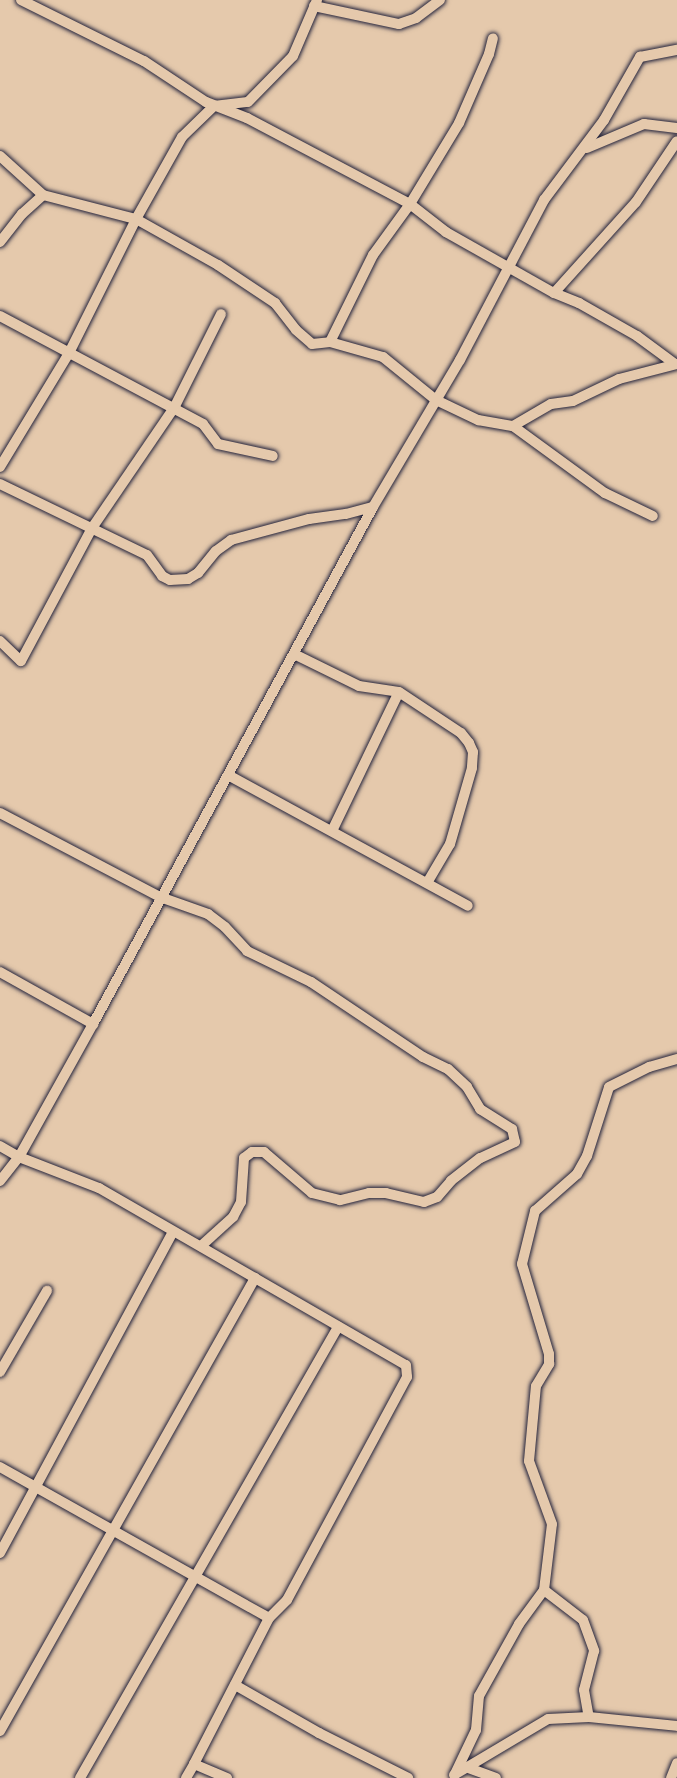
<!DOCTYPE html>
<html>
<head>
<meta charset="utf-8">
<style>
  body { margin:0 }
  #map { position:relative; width:677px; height:1778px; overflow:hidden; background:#e5c9ac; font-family:Kalam,sans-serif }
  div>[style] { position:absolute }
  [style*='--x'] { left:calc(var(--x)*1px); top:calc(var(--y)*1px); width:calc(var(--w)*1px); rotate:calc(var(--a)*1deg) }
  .roads { filter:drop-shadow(0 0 2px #22223b) drop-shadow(0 0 2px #22223b) }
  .minor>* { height:10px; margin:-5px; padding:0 5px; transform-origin:5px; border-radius:5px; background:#e5c9ac }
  span { translate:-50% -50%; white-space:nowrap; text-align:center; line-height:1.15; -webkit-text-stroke:5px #e5c9ac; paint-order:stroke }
</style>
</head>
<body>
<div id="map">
  <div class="roads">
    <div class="minor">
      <div style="--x:21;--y:0;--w:137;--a:26.4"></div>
      <div style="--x:144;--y:61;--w:74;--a:33.5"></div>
      <div style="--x:206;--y:102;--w:44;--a:21.3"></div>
      <div style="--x:247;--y:118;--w:184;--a:27.8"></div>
      <div style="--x:410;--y:204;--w:46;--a:37.9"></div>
      <div style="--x:446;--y:232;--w:124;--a:29.5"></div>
      <div style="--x:314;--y:6;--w:87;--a:12"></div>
      <div style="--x:399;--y:24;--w:18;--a:-19"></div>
      <div style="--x:416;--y:18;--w:30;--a:-37"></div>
      <div style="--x:587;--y:148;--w:62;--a:-22.8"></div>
      <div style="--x:644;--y:124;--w:33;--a:7"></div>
      <div style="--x:0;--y:156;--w:58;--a:42.2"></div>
      <div style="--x:0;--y:242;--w:36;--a:-52"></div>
      <div style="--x:22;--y:214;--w:28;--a:-42"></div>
      <div style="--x:43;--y:195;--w:96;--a:14.5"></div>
      <div style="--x:136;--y:219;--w:94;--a:-60.7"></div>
      <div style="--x:182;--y:137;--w:45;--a:-44.1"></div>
      <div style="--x:214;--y:106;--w:34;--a:-7"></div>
      <div style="--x:248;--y:102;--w:64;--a:-45.6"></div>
      <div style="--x:293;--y:56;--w:61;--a:-66.8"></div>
      <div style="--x:0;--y:316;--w:230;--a:28"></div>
      <div style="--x:203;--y:424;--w:25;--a:53"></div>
      <div style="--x:218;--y:444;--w:56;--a:12.3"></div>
      <div style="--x:330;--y:342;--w:97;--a:-63.7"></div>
      <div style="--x:373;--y:255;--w:63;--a:-54"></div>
      <div style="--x:410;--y:204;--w:95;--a:-58.8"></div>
      <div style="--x:459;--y:123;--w:75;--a:-66.5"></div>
      <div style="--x:489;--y:54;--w:16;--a:-76"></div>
      <div style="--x:675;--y:364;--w:47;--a:-143.6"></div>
      <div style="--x:637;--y:336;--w:67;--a:-150.4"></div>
      <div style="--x:579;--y:303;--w:27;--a:-158"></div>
      <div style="--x:554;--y:293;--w:122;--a:-48"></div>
      <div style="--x:636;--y:202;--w:73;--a:-56.1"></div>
      <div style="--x:513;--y:426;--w:44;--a:-30.1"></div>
      <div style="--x:551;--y:404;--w:22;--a:-8"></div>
      <div style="--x:573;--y:401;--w:51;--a:-25.6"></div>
      <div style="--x:619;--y:379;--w:60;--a:-14.5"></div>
      <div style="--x:0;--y:467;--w:133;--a:-58.8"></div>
      <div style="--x:69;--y:353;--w:150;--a:-63.4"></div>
      <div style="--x:136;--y:219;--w:94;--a:29.3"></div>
      <div style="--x:218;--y:265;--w:69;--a:33.7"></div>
      <div style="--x:275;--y:303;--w:34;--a:52"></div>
      <div style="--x:296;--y:330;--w:21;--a:41"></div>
      <div style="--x:312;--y:344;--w:18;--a:-6"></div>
      <div style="--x:330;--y:342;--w:55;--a:15.8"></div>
      <div style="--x:383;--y:357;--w:68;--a:39.1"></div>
      <div style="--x:436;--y:400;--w:47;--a:25.5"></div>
      <div style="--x:478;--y:420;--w:36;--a:10"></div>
      <div style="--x:513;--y:426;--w:114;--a:36.1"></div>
      <div style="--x:605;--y:493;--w:53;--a:25.6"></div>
      <div style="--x:0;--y:484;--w:163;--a:25.8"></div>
      <div style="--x:147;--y:555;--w:26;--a:54"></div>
      <div style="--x:162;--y:576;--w:9;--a:27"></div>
      <div style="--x:170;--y:580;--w:18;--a:-3"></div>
      <div style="--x:188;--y:579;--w:12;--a:-31"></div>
      <div style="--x:198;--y:573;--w:28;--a:-51"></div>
      <div style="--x:216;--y:551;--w:19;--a:-36"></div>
      <div style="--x:231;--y:540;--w:81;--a:-15.1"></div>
      <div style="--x:309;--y:519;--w:37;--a:-8"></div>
      <div style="--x:346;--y:514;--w:28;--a:-15"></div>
      <div style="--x:373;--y:507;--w:171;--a:-59.4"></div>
      <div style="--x:460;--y:360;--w:181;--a:-62.3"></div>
      <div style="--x:544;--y:200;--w:100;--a:-53.1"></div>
      <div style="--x:604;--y:120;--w:73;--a:-60.3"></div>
      <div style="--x:640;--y:57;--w:38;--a:-11"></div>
      <div style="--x:0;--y:641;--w:29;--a:44"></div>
      <div style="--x:21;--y:661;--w:151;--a:-61.9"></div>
      <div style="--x:92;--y:528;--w:145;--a:-55.7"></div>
      <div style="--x:174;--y:408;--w:105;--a:-63.4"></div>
      <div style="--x:294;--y:654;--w:72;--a:26.2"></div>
      <div style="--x:359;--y:686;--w:40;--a:8.5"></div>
      <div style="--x:399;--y:692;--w:74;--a:33.5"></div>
      <div style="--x:461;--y:733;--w:13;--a:51"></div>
      <div style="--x:469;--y:743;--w:10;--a:66"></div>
      <div style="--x:473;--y:752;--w:16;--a:94"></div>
      <div style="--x:472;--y:768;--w:79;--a:106.1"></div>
      <div style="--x:450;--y:844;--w:45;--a:120.5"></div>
      <div style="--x:228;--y:775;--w:273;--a:28.6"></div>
      <div style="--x:0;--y:813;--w:181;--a:27.7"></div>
      <div style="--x:160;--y:897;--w:51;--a:19.5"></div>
      <div style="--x:208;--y:914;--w:21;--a:37"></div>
      <div style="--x:225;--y:927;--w:33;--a:47"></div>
      <div style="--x:247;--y:951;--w:71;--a:25.8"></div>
      <div style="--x:311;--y:982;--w:135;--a:33.8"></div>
      <div style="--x:423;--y:1057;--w:28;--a:26"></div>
      <div style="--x:448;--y:1069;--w:26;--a:43"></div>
      <div style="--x:467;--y:1087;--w:26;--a:59"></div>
      <div style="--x:480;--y:1109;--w:38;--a:32"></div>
      <div style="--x:512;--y:1129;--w:13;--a:77"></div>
      <div style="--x:515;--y:1142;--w:38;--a:155"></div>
      <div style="--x:480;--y:1158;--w:37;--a:142"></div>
      <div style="--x:451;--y:1181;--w:21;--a:131"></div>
      <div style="--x:437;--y:1197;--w:14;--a:159"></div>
      <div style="--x:424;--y:1202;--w:39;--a:-167"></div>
      <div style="--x:386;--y:1193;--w:17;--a:180"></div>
      <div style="--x:369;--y:1193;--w:30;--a:166"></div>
      <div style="--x:340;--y:1200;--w:29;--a:-166"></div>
      <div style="--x:312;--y:1193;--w:63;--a:-139.5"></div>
      <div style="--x:264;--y:1152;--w:12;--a:180"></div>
      <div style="--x:252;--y:1152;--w:10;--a:143"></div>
      <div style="--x:244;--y:1158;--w:44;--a:93.9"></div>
      <div style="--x:241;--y:1202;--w:17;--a:118"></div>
      <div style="--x:233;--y:1217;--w:43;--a:137.8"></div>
      <div style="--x:332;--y:831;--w:154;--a:-64.3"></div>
      <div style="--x:0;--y:972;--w:107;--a:29.2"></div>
      <div style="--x:0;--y:1146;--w:22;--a:30"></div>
      <div style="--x:19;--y:1157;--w:86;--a:21.2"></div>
      <div style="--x:99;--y:1188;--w:354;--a:30"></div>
      <div style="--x:406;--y:1365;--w:12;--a:85"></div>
      <div style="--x:407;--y:1377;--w:253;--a:118.3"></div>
      <div style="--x:287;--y:1600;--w:25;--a:135"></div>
      <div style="--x:269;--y:1618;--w:164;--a:117.2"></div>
      <div style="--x:0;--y:1181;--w:31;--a:-52"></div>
      <div style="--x:19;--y:1157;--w:152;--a:-60.9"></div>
      <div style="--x:93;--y:1024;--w:588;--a:-61.56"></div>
      <div style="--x:0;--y:1372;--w:94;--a:-59.9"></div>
      <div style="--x:0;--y:1467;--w:308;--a:29.3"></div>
      <div style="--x:0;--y:1553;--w:365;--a:-61.7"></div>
      <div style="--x:544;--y:1590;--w:49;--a:37.6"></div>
      <div style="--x:583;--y:1620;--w:33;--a:70"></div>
      <div style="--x:594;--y:1651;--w:40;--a:104.4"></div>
      <div style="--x:584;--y:1690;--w:27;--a:80"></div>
      <div style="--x:235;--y:1685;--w:97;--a:29.7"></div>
      <div style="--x:319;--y:1733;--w:100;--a:26.8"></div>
      <div style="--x:0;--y:1731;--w:520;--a:-60.62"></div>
      <div style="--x:463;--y:1766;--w:35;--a:20"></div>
      <div style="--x:455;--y:1774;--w:49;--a:-64.5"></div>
      <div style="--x:476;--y:1730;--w:34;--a:-85"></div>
      <div style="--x:479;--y:1696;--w:82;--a:-60.9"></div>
      <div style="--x:519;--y:1624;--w:42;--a:-53.7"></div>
      <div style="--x:544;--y:1590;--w:66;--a:-83.1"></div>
      <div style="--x:552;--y:1524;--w:67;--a:-110.1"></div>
      <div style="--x:529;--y:1461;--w:75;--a:-84.7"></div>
      <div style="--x:536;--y:1386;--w:26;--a:-59"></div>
      <div style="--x:549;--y:1364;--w:10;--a:-90"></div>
      <div style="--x:549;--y:1354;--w:94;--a:-106.7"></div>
      <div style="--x:522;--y:1264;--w:55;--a:-76.2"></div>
      <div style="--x:535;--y:1211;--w:56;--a:-41.4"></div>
      <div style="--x:577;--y:1174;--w:21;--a:-61"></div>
      <div style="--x:587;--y:1156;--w:72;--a:-72.3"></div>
      <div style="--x:609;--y:1087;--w:45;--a:-26.6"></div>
      <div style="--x:649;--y:1067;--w:29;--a:-16"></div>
      <div style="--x:454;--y:1775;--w:109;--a:-30.8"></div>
      <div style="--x:548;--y:1719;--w:41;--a:-2.8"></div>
      <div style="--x:589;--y:1717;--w:88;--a:5.8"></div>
      <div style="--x:80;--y:1778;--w:520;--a:-60.23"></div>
      <div style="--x:186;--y:1778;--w:16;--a:-60"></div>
      <div style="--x:194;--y:1764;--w:36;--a:23"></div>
      <div style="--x:671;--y:1778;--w:16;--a:-68"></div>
    </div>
  </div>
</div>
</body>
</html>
